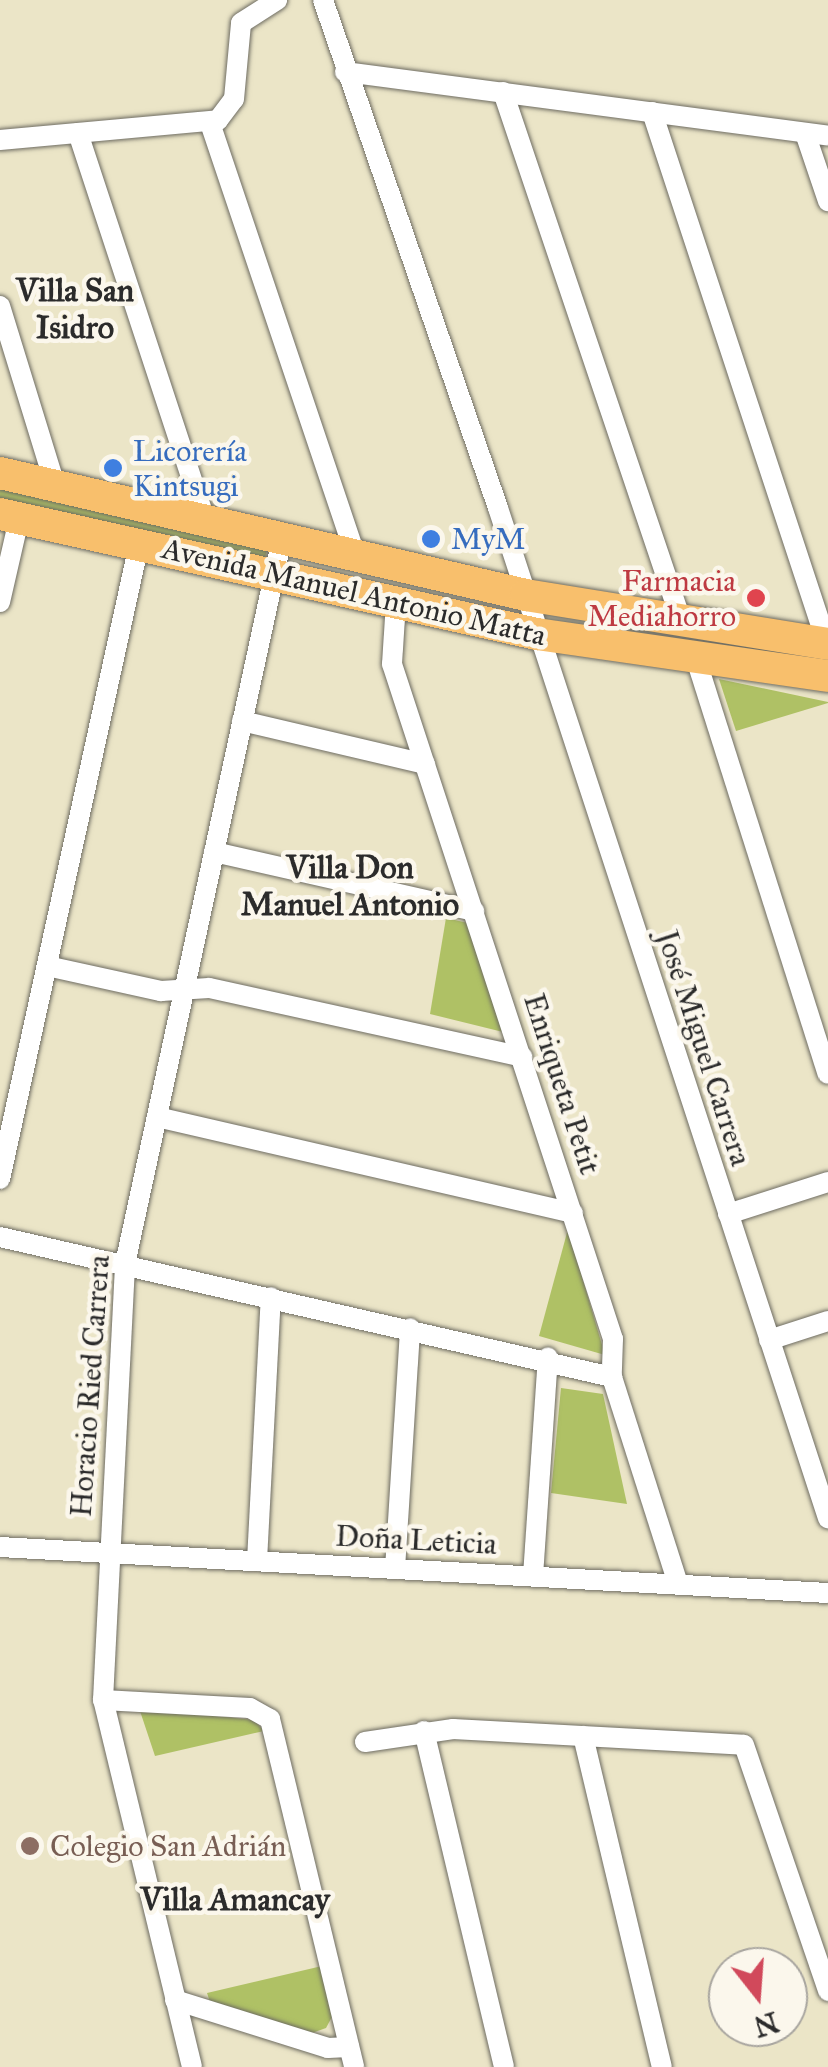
<!DOCTYPE html>
<meta charset="utf-8">
<style>
body{margin:0}
#map{position:relative;width:828px;height:2067px;overflow:hidden;background:#ebe5c7;font-family:"IM FELL Great Primer",serif}
div>[style]{position:absolute}
.green>*{inset:0;background:#afc165}
.roads{filter:drop-shadow(0 0 2px #6e6c62) drop-shadow(0 0 2px #6e6c62)}
.street>*{height:20px;margin:-10px;padding:0 10px;transform-origin:10px;border-radius:10px;background:#fff}
.primary>*{height:32px;margin:-16px;padding:0 16px;transform-origin:16px;border-radius:16px;background:#f8bf6c}
.dots>*{width:28px;height:28px;translate:-50% -50%;box-sizing:border-box;border:5px solid #fbf7ec;border-radius:50%}
span{translate:-50% -50%;white-space:nowrap;text-align:center;line-height:1.15;-webkit-text-stroke:9px #fbf7ec;paint-order:stroke}
.shop-label{font-size:30px;color:#366cbe}
.left{translate:0 -50%;text-align:left}
.health-label{font-size:30px;color:#be3a42}
.right{translate:-100% -50%;text-align:right}
.street-label{font-size:30px;color:#2b2b2b}
.education-label{font-size:30px;color:#785e54}
.neighbourhood-label{font-size:32px;color:#2b2b2b;font-weight:700}
.north{position:absolute;left:708px;top:1947px;width:100px;height:100px;box-sizing:border-box;background:#fbf7ec;border:2px solid #a8a59f;border-radius:50%;rotate:163deg;font-size:28px;font-weight:700;line-height:40px;text-align:center;color:#2b2b2b}
.north::after{content:'';display:block;margin:auto;width:35px;height:45px;background:#d1495b;clip-path:polygon(50% 0,100% 100%,50% 72%,0 100%)}
</style>
<div id="map">
<div class="green">
<div style="clip-path:polygon(0 488px,268px 546px,263px 565px,0 508px)"></div>
<div style="clip-path:polygon(719px 679px,828px 702px,828px 703px,736px 731px)"></div>
<div style="clip-path:polygon(446px 918px,468px 923px,503px 1032px,430px 1014px)"></div>
<div style="clip-path:polygon(568px 1229px,605px 1355px,539px 1336px)"></div>
<div style="clip-path:polygon(561px 1388px,603px 1394px,627px 1504px,551px 1493px)"></div>
<div style="clip-path:polygon(139px 1708px,254px 1720px,264px 1731px,155px 1756px)"></div>
<div style="clip-path:polygon(322px 1966px,334px 2013px,326px 2028px,312px 2033px,210px 2002px,207px 1993px)"></div>
</div>
<div class="roads">
<div class="street">
<div style="left:323px;top:0;width:537px;rotate:70.99deg"></div>
<div style="left:498px;top:508px;width:1063px;rotate:71.91deg"></div>
<div style="left:345px;top:72px;width:487px;rotate:7.5deg"></div>
<div style="left:503px;top:92px;width:560px;rotate:71.37deg"></div>
<div style="left:652px;top:112px;width:560px;rotate:71.79deg"></div>
<div style="left:210px;top:123px;width:452px;rotate:71.4deg"></div>
<div style="left:78px;top:133px;width:404px;rotate:71.8deg"></div>
<div style="left:805px;top:133px;width:72px;rotate:71.3deg"></div>
<div style="left:0;top:140px;width:219px;rotate:-5.2deg"></div>
<div style="left:218px;top:120px;width:26px;rotate:-53deg"></div>
<div style="left:234px;top:99px;width:76px;rotate:-84.7deg"></div>
<div style="left:241px;top:23px;width:43px;rotate:-32.6deg"></div>
<div style="left:0;top:306px;width:187px;rotate:72.9deg"></div>
<div style="left:0;top:602px;width:85px;rotate:-77.1deg"></div>
<div style="left:396px;top:602px;width:62px;rotate:93.7deg"></div>
<div style="left:392px;top:664px;width:710px;rotate:71.87deg"></div>
<div style="left:613px;top:1339px;width:38px;rotate:92deg"></div>
<div style="left:612px;top:1377px;width:217px;rotate:72.3deg"></div>
<div style="left:696px;top:659px;width:435px;rotate:72.4deg"></div>
<div style="left:242px;top:721px;width:188px;rotate:13.2deg"></div>
<div style="left:214px;top:852px;width:267px;rotate:12.8deg"></div>
<div style="left:47px;top:966px;width:117px;rotate:12.4deg"></div>
<div style="left:161px;top:991px;width:48px;rotate:-3.6deg"></div>
<div style="left:209px;top:988px;width:321px;rotate:12.4deg"></div>
<div style="left:157px;top:1117px;width:427px;rotate:13deg"></div>
<div style="left:0;top:1179px;width:650px;rotate:-77.65deg"></div>
<div style="left:728px;top:1214px;width:105px;rotate:-17.7deg"></div>
<div style="left:0;top:1237px;width:628px;rotate:12.89deg"></div>
<div style="left:769px;top:1340px;width:62px;rotate:-17.9deg"></div>
<div style="left:0;top:1547px;width:829px;rotate:3.18deg"></div>
<div style="left:257px;top:1561px;width:264px;rotate:-87deg"></div>
<div style="left:395px;top:1569px;width:241px;rotate:-86.4deg"></div>
<div style="left:533px;top:1576px;width:219px;rotate:-86.1deg"></div>
<div style="left:103px;top:1700px;width:147px;rotate:3.1deg"></div>
<div style="left:250px;top:1708px;width:23px;rotate:29deg"></div>
<div style="left:270px;top:1719px;width:358px;rotate:76.4deg"></div>
<div style="left:424px;top:1731px;width:345px;rotate:76.6deg"></div>
<div style="left:583px;top:1736px;width:340px;rotate:76.6deg"></div>
<div style="left:365px;top:1742px;width:89px;rotate:-8.4deg"></div>
<div style="left:453px;top:1729px;width:291px;rotate:3.1deg"></div>
<div style="left:744px;top:1745px;width:260px;rotate:71.1deg"></div>
<div style="left:175px;top:2000px;width:160px;rotate:17.4deg"></div>
<div style="left:328px;top:2048px;width:21px;rotate:-3deg"></div>
<div style="left:192px;top:2067px;width:378px;rotate:-103.6deg"></div>
<div style="left:103px;top:1700px;width:437px;rotate:-87.1deg"></div>
<div style="left:125px;top:1264px;width:747px;rotate:-77.79deg"></div>
</div>
<div class="primary">
<div style="left:0;top:473px;width:540px;rotate:13.06deg"></div>
<div style="left:526px;top:595px;width:306px;rotate:9.2deg"></div>
<div style="left:0;top:514px;width:550px;rotate:12.6deg"></div>
<div style="left:537px;top:634px;width:294px;rotate:8.2deg"></div>
</div>
</div>
<div class="dots">
<div style="left:113px;top:468px;background:#3f7fe0"></div>
<div style="left:431px;top:539px;background:#3f7fe0"></div>
<div style="left:756px;top:598px;background:#e0444e"></div>
<div style="left:30px;top:1846px;background:#8d6e63"></div>
</div>
<div class="shop-label">
<span class="left" style="left:133px;top:468px">Licorería<br>Kintsugi</span>
<span class="left" style="left:451px;top:539px">MyM</span>
</div>
<div class="health-label">
<span class="right" style="left:736px;top:598px">Farmacia<br>Mediahorro</span>
</div>
<div class="street-label">
<span style="left:354px;top:592px;rotate:13deg">Avenida Manuel Antonio Matta</span>
<span style="left:704px;top:1048px;rotate:72deg">José Miguel Carrera</span>
<span style="left:562px;top:1084px;rotate:72deg">Enriqueta Petit</span>
<span style="left:90px;top:1386px;rotate:-86deg">Horacio Ried Carrera</span>
<span style="left:416px;top:1540px;rotate:3deg">Doña Leticia</span>
</div>
<div class="education-label">
<span class="left" style="left:50px;top:1846px">Colegio San Adrián</span>
</div>
<div class="neighbourhood-label">
<span style="left:75px;top:310px">Villa San<br>Isidro</span>
<span style="left:350px;top:887px">Villa Don<br>Manuel Antonio</span>
<span style="left:235px;top:1900px">Villa Amancay</span>
</div>
<div class="north">N</div>
</div>
